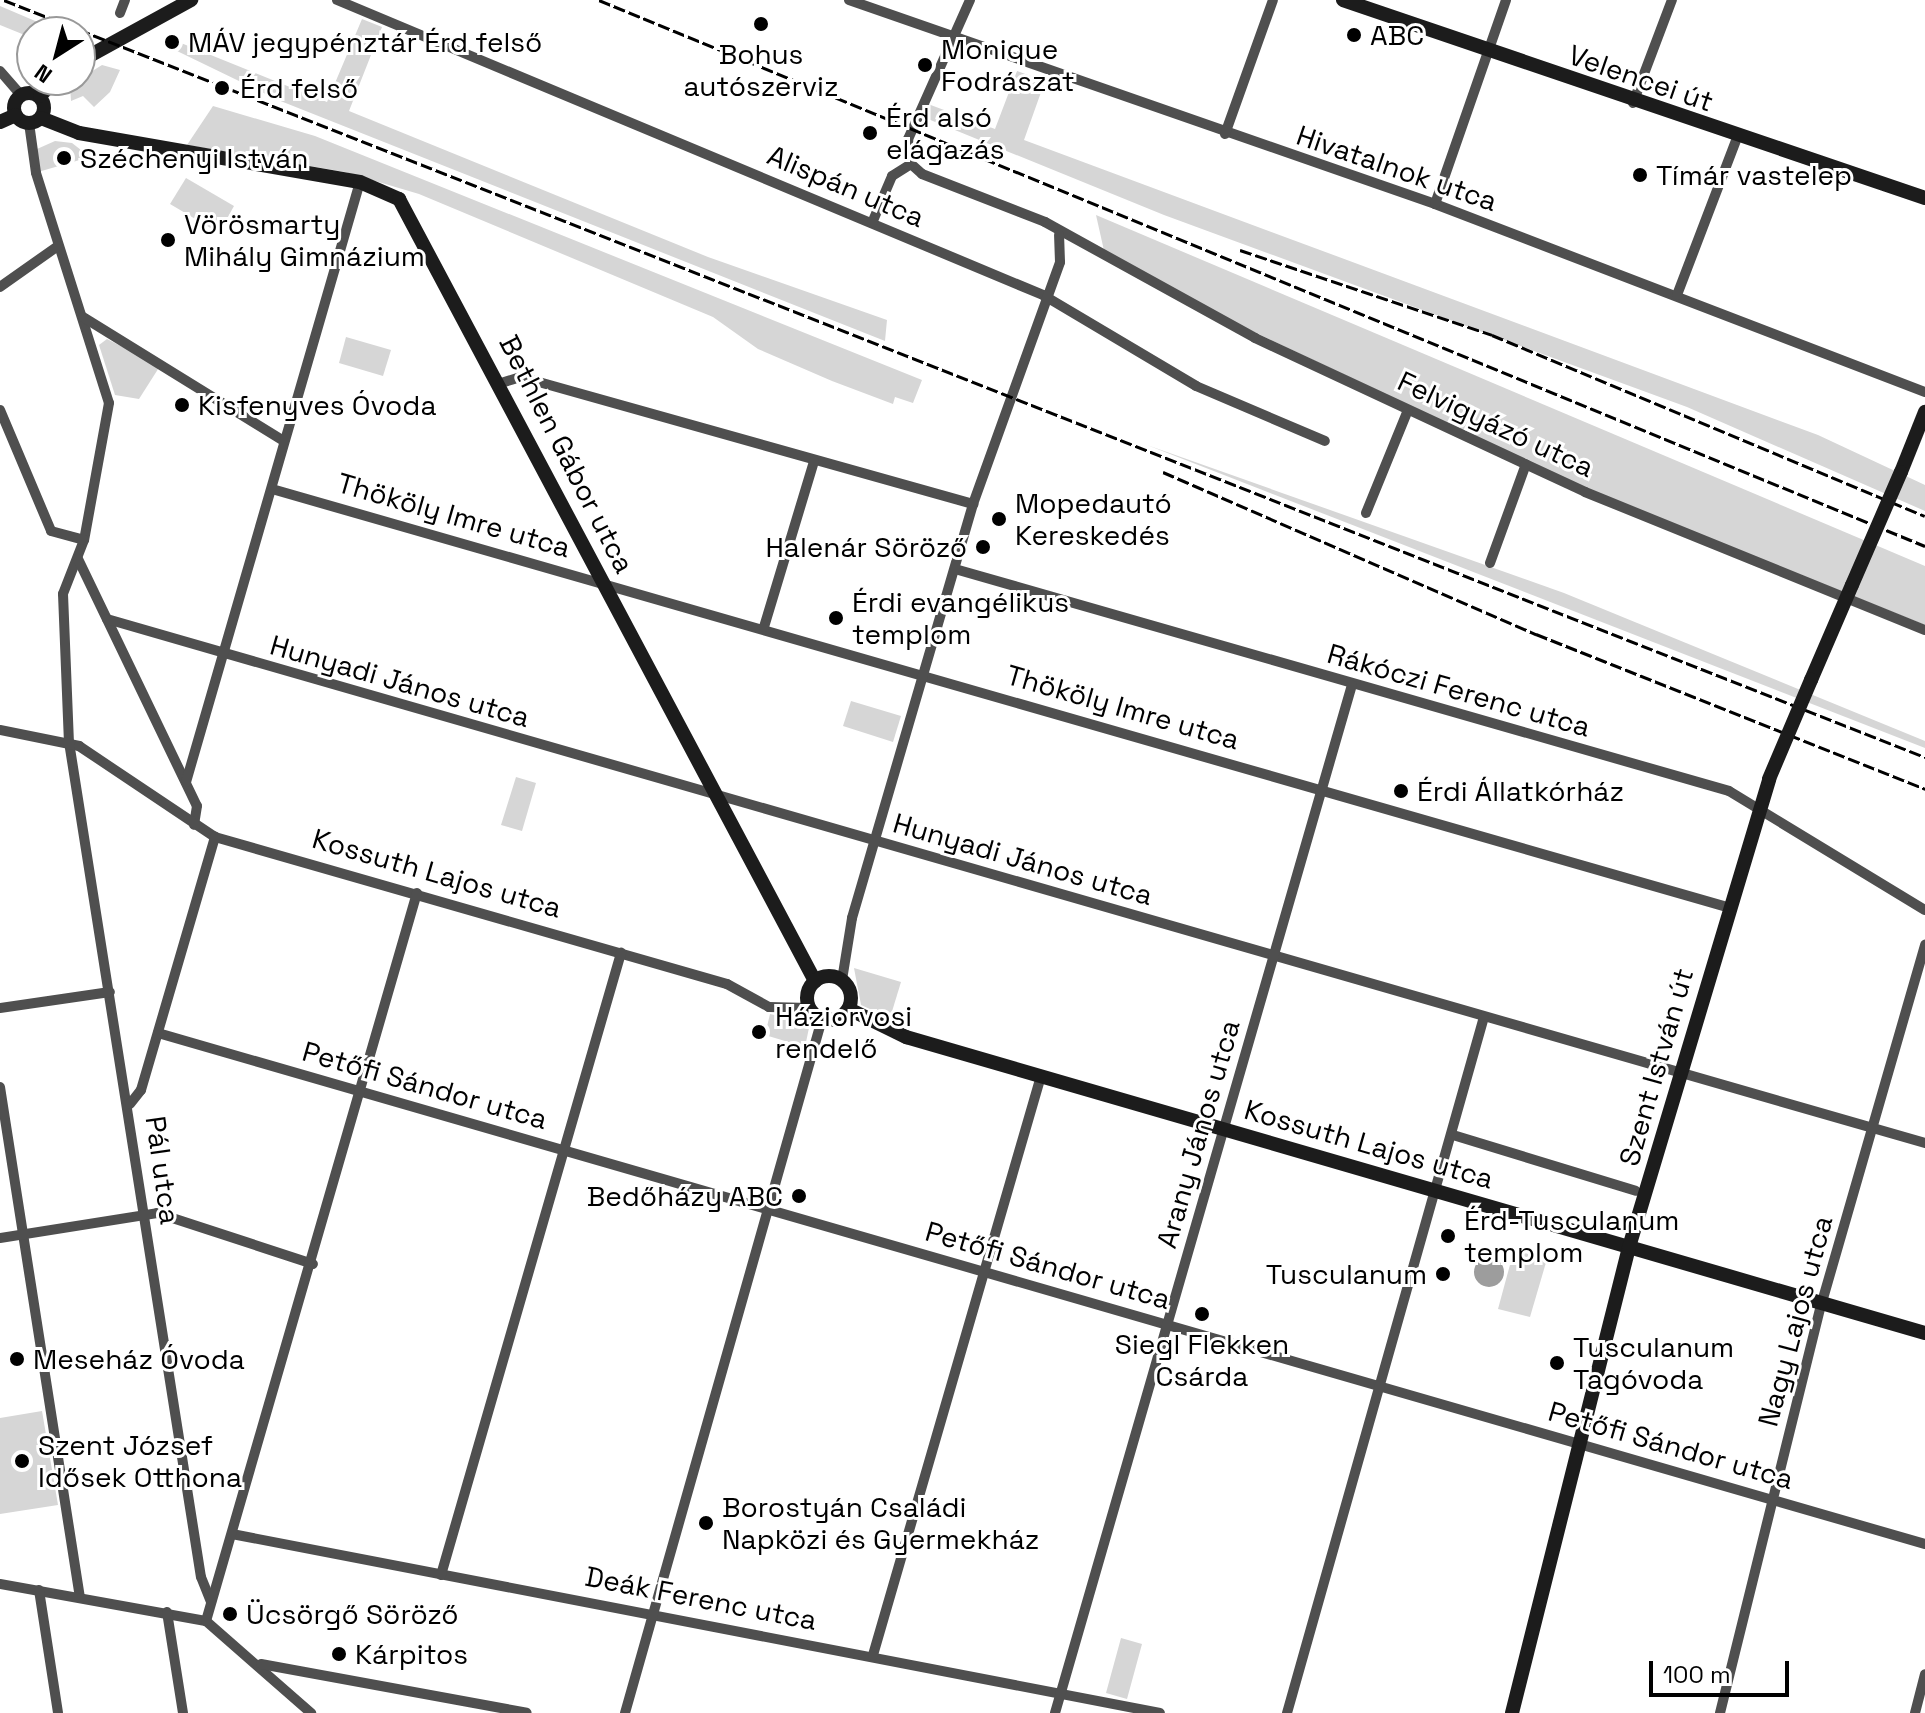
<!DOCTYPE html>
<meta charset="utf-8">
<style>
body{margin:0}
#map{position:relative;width:1925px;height:1713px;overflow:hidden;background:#fff;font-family:"Space Grotesk",sans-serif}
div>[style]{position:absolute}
.green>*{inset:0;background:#d6d6d6}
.water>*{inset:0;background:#9d9d9d}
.round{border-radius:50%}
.street>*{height:10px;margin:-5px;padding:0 5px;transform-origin:5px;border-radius:5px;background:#4f4f4f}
.secondary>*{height:14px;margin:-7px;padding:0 7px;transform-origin:7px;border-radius:7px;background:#1c1c1c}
.secondary>.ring{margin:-7px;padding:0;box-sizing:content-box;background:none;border:14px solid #1c1c1c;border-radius:50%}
.rail>*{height:3px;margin-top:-1.5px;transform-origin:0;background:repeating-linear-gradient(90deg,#000 0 12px,transparent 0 16px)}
.secondary-bridge>*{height:14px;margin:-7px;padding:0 7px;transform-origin:7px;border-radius:7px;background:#1c1c1c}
.dots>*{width:22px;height:22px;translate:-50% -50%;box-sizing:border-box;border:4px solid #fff;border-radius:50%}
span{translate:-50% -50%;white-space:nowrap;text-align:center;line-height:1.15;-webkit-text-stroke:6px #fff;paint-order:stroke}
.poi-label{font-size:28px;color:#000}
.left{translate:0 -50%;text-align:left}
.right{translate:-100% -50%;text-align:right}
.street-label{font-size:28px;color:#000}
.north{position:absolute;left:16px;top:16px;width:80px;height:80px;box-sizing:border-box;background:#fff;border:2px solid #999;border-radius:50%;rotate:216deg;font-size:22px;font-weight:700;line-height:32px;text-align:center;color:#000}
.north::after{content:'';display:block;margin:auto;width:28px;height:36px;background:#000;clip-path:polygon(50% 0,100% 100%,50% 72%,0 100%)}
.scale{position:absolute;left:1649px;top:1661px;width:140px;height:36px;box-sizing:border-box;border:4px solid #000;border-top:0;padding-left:10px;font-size:24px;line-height:28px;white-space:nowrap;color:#000;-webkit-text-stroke:6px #fff;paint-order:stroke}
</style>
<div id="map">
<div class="green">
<div style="clip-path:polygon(0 6px,61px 32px,32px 32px,32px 38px,0 25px)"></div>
<div style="clip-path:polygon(362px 19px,382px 27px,349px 111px,708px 257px,887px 320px,885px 341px,278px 100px,177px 51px,181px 43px,327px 102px)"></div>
<div style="clip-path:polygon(102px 65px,120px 70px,110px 92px,94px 107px,83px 96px,71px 101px,70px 85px)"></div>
<div style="clip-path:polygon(1017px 71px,1045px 81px,1024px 140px,1818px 435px,1925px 485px,1925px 511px,1687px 407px,1164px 215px,923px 117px,928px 104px,995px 129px)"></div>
<div style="clip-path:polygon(213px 106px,315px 136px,922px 380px,913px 403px,895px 397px,893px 404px,832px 381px,758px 349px,713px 317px,419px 194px,345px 172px,187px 145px)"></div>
<div style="clip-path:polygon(55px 141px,72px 143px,90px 157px,38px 172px,37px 149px)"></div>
<div style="clip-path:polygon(186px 178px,234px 206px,219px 233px,170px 204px)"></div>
<div style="clip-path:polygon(1096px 215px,1925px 566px,1925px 625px,1586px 489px,1250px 330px,1105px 255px)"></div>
<div style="clip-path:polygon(346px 337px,391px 350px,383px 376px,339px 363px)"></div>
<div style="clip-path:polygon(107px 339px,160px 366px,139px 399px,115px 395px,99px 345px)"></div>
<div style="clip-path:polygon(1147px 445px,1564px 593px,1925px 741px,1925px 748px)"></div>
<div style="clip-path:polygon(851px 701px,901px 716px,893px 742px,843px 726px)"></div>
<div style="clip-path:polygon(516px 777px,536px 783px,522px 831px,501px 825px)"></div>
<div style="clip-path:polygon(854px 968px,901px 982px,890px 1018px,861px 1005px)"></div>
<div style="clip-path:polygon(770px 1014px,810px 1023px,805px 1047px,765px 1035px)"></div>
<div style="clip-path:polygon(1514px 1250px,1547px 1259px,1530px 1317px,1498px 1309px)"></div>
<div style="clip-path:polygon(42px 1411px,58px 1505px,0 1514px,0 1418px)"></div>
<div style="clip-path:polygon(1121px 1638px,1142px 1644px,1127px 1699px,1106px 1693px)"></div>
</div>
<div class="water">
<div class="round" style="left:1474px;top:1257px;width:30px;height:30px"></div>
</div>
<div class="street">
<div style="left:337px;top:0;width:765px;rotate:22.68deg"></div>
<div style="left:1043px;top:295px;width:178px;rotate:30.7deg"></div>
<div style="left:1196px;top:386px;width:140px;rotate:23.1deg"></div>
<div style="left:849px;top:0;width:620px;rotate:19.19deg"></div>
<div style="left:1435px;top:204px;width:525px;rotate:20.99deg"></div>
<div style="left:970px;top:0;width:152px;rotate:114deg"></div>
<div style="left:908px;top:139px;width:25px;rotate:83deg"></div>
<div style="left:911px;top:164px;width:15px;rotate:42deg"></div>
<div style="left:922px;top:174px;width:132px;rotate:21.3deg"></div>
<div style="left:1045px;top:222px;width:240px;rotate:28.9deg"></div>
<div style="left:1255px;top:338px;width:364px;rotate:25deg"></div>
<div style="left:1585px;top:492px;width:367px;rotate:22.1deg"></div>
<div style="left:120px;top:13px;width:14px;rotate:-69deg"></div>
<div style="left:0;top:71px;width:32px;rotate:49deg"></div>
<div style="left:1633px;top:103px;width:110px;rotate:-69.3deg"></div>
<div style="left:29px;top:123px;width:50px;rotate:82deg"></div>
<div style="left:36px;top:173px;width:241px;rotate:72.4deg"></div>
<div style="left:109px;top:403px;width:139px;rotate:100.3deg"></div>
<div style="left:84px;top:540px;width:58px;rotate:111.3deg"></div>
<div style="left:63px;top:594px;width:148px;rotate:87.7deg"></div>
<div style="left:69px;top:742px;width:845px;rotate:81.02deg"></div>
<div style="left:201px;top:1577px;width:27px;rotate:68deg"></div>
<div style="left:1225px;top:134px;width:142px;rotate:-70.3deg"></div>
<div style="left:1435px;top:204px;width:216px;rotate:-70.8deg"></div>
<div style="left:872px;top:223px;width:51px;rotate:-66.9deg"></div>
<div style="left:892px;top:176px;width:22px;rotate:-32deg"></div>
<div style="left:0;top:287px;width:71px;rotate:-35.3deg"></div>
<div style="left:1677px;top:295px;width:168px;rotate:-69.1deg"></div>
<div style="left:83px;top:317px;width:236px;rotate:31.7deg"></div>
<div style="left:501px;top:383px;width:21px;rotate:-17deg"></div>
<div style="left:521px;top:377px;width:470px;rotate:15.7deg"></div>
<div style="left:0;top:410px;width:131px;rotate:67.1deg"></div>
<div style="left:51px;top:531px;width:34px;rotate:15deg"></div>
<div style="left:272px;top:489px;width:1517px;rotate:16.03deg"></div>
<div style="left:1366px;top:513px;width:111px;rotate:-67.8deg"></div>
<div style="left:78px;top:559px;width:274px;rotate:64.3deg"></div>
<div style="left:197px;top:806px;width:19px;rotate:99deg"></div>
<div style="left:1490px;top:563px;width:105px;rotate:-70deg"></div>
<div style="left:955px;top:569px;width:805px;rotate:16deg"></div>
<div style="left:1729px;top:791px;width:229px;rotate:31.3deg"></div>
<div style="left:107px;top:619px;width:1892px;rotate:16.08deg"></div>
<div style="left:764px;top:627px;width:173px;rotate:-73.2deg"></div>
<div style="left:0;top:730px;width:81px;rotate:11.4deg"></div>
<div style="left:79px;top:746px;width:164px;rotate:33.8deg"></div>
<div style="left:215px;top:837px;width:533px;rotate:16.02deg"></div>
<div style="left:727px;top:984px;width:48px;rotate:28.7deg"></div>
<div style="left:769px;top:1007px;width:40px;rotate:1.4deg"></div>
<div style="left:186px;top:782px;width:625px;rotate:-73.83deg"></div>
<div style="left:842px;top:980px;width:63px;rotate:-80.8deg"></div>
<div style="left:852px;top:918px;width:431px;rotate:-73.7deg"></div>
<div style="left:973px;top:504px;width:257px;rotate:-70.2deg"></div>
<div style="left:1060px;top:262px;width:27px;rotate:-92deg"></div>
<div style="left:0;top:1008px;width:111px;rotate:-8.3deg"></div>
<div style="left:158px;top:1033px;width:1839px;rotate:16.13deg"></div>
<div style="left:0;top:1087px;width:517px;rotate:81.1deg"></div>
<div style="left:130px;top:1104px;width:18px;rotate:-52deg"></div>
<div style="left:141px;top:1090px;width:264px;rotate:-73.7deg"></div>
<div style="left:1453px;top:1135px;width:191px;rotate:17deg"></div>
<div style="left:0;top:1238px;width:159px;rotate:-9deg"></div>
<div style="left:157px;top:1213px;width:164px;rotate:18.1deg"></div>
<div style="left:232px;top:1534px;width:945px;rotate:10.92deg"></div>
<div style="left:441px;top:1575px;width:648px;rotate:-73.86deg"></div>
<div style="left:0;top:1584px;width:209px;rotate:10.2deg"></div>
<div style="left:206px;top:1621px;width:140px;rotate:41.2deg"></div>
<div style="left:39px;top:1590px;width:124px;rotate:81.2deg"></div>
<div style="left:167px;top:1612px;width:102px;rotate:81deg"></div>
<div style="left:206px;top:1621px;width:758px;rotate:-73.84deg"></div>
<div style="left:873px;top:1655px;width:603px;rotate:-73.82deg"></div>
<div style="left:261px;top:1664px;width:270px;rotate:10.4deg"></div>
<div style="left:625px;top:1713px;width:721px;rotate:-74.15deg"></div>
<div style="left:1055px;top:1713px;width:1070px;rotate:-73.89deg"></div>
<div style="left:1287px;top:1713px;width:723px;rotate:-74.2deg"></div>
<div style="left:1720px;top:1713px;width:423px;rotate:-76.1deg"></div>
<div style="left:1822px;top:1302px;width:372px;rotate:-73.9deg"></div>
<div style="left:1915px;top:1713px;width:40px;rotate:-75.6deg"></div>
</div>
<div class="secondary">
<div style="left:1343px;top:0;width:615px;rotate:18.79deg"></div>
<div style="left:80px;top:61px;width:127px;rotate:-28.8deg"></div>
<div class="ring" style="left:14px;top:93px;width:16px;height:16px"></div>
<div style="left:40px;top:96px;width:22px;rotate:-47deg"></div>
<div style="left:41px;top:118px;width:41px;rotate:21.5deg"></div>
<div style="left:79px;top:133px;width:285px;rotate:9.9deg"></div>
<div style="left:360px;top:182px;width:43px;rotate:23.6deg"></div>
<div style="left:399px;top:199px;width:886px;rotate:61.99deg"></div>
<div style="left:0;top:122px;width:17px;rotate:-24deg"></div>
<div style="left:1901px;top:472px;width:65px;rotate:-68.2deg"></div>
<div style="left:1811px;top:680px;width:103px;rotate:-66.7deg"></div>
<div class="ring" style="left:807px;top:976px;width:30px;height:30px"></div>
<div style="left:849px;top:1009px;width:64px;rotate:26.2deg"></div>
<div style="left:906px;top:1037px;width:1061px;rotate:16.2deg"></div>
<div style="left:1512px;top:1713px;width:480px;rotate:-75.9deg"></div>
<div style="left:1629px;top:1247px;width:488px;rotate:-73.3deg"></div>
</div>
<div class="rail">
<div style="left:4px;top:0;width:2065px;rotate:21.51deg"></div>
<div style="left:599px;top:0;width:1434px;rotate:22.38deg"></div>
<div style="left:1240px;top:250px;width:266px;rotate:18.6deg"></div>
<div style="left:1492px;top:335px;width:469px;rotate:22.7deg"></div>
<div style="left:1163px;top:472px;width:407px;rotate:23.5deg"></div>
<div style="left:1536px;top:634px;width:419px;rotate:21.7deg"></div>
</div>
<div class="secondary-bridge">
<div style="left:1852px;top:585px;width:123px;rotate:-66.6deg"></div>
<div style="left:1769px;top:779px;width:108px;rotate:-67deg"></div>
</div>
<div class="dots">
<div style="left:761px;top:24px;background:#000"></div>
<div style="left:1354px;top:35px;background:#000"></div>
<div style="left:172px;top:42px;background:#000"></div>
<div style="left:925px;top:65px;background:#000"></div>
<div style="left:222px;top:88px;background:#000"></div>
<div style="left:870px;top:133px;background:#000"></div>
<div style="left:64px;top:158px;background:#000"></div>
<div style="left:1640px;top:175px;background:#000"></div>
<div style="left:168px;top:240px;background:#000"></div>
<div style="left:182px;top:405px;background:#000"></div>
<div style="left:999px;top:519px;background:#000"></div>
<div style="left:983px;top:547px;background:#000"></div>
<div style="left:836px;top:618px;background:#000"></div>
<div style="left:1401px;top:791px;background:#000"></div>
<div style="left:759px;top:1032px;background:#000"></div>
<div style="left:799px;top:1196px;background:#000"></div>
<div style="left:1448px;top:1236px;background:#000"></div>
<div style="left:1443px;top:1274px;background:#000"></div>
<div style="left:1202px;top:1314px;background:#000"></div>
<div style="left:17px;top:1359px;background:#000"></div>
<div style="left:1557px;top:1363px;background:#000"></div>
<div style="left:22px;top:1461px;background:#000"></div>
<div style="left:706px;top:1523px;background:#000"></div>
<div style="left:230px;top:1614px;background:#000"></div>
<div style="left:339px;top:1654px;background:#000"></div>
</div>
<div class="poi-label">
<span class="left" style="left:1370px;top:35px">ABC</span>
<span class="left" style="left:188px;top:42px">MÁV jegypénztár Érd felső</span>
<span class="left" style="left:941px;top:65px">Monique<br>Fodrászat</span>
<span style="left:761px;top:70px">Bohus<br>autószerviz</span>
<span class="left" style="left:240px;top:88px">Érd felső</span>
<span class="left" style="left:886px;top:133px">Érd alsó<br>elágazás</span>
<span class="left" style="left:80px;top:158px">Széchenyi István</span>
<span class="left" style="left:1656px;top:175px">Tímár vastelep</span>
<span class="left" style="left:184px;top:240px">Vörösmarty<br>Mihály Gimnázium</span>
<span class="left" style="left:198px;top:405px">Kisfenyves Óvoda</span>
<span class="left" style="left:1015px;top:519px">Mopedautó<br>Kereskedés</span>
<span class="right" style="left:967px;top:547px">Halenár Söröző</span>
<span class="left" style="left:852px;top:618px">Érdi evangélikus<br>templom</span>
<span class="left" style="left:1417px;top:791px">Érdi Állatkórház</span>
<span class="left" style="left:775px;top:1032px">Háziorvosi<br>rendelő</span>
<span class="right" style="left:783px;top:1196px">Bedőházy ABC</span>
<span class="left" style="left:1464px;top:1236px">Érd-Tusculanum<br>templom</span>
<span class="right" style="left:1427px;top:1274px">Tusculanum</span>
<span style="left:1202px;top:1360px">Siegl Flekken<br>Csárda</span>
<span class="left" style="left:1573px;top:1363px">Tusculanum<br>Tagóvoda</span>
<span class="left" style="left:33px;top:1359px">Meseház Óvoda</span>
<span class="left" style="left:38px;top:1461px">Szent József<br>Idősek Otthona</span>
<span class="left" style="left:722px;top:1523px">Borostyán Családi<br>Napközi és Gyermekház</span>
<span class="left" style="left:246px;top:1614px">Ücsörgő Söröző</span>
<span class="left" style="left:355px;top:1654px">Kárpitos</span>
</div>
<div class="street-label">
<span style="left:1641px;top:78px;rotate:19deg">Velencei út</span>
<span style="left:1397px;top:168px;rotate:19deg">Hivatalnok utca</span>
<span style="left:846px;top:186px;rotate:23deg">Alispán utca</span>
<span style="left:1496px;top:424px;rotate:25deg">Felvigyázó utca</span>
<span style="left:567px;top:454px;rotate:63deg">Bethlen Gábor utca</span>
<span style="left:454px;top:515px;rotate:16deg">Thököly Imre utca</span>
<span style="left:400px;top:681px;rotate:16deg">Hunyadi János utca</span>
<span style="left:1459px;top:690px;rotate:16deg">Rákóczi Ferenc utca</span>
<span style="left:1123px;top:707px;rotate:16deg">Thököly Imre utca</span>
<span style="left:1023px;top:859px;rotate:16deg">Hunyadi János utca</span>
<span style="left:437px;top:873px;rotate:16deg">Kossuth Lajos utca</span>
<span style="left:1656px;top:1067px;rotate:-74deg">Szent István út</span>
<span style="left:425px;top:1085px;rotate:16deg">Petőfi Sándor utca</span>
<span style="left:1198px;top:1134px;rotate:-74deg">Arany János utca</span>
<span style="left:1369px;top:1144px;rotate:16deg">Kossuth Lajos utca</span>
<span style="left:163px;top:1170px;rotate:82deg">Pál utca</span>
<span style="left:1048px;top:1265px;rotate:16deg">Petőfi Sándor utca</span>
<span style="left:1795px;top:1321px;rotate:-75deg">Nagy Lajos utca</span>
<span style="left:1671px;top:1445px;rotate:16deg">Petőfi Sándor utca</span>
<span style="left:701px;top:1598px;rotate:11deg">Deák Ferenc utca</span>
</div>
<div class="north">N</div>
<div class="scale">100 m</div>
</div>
